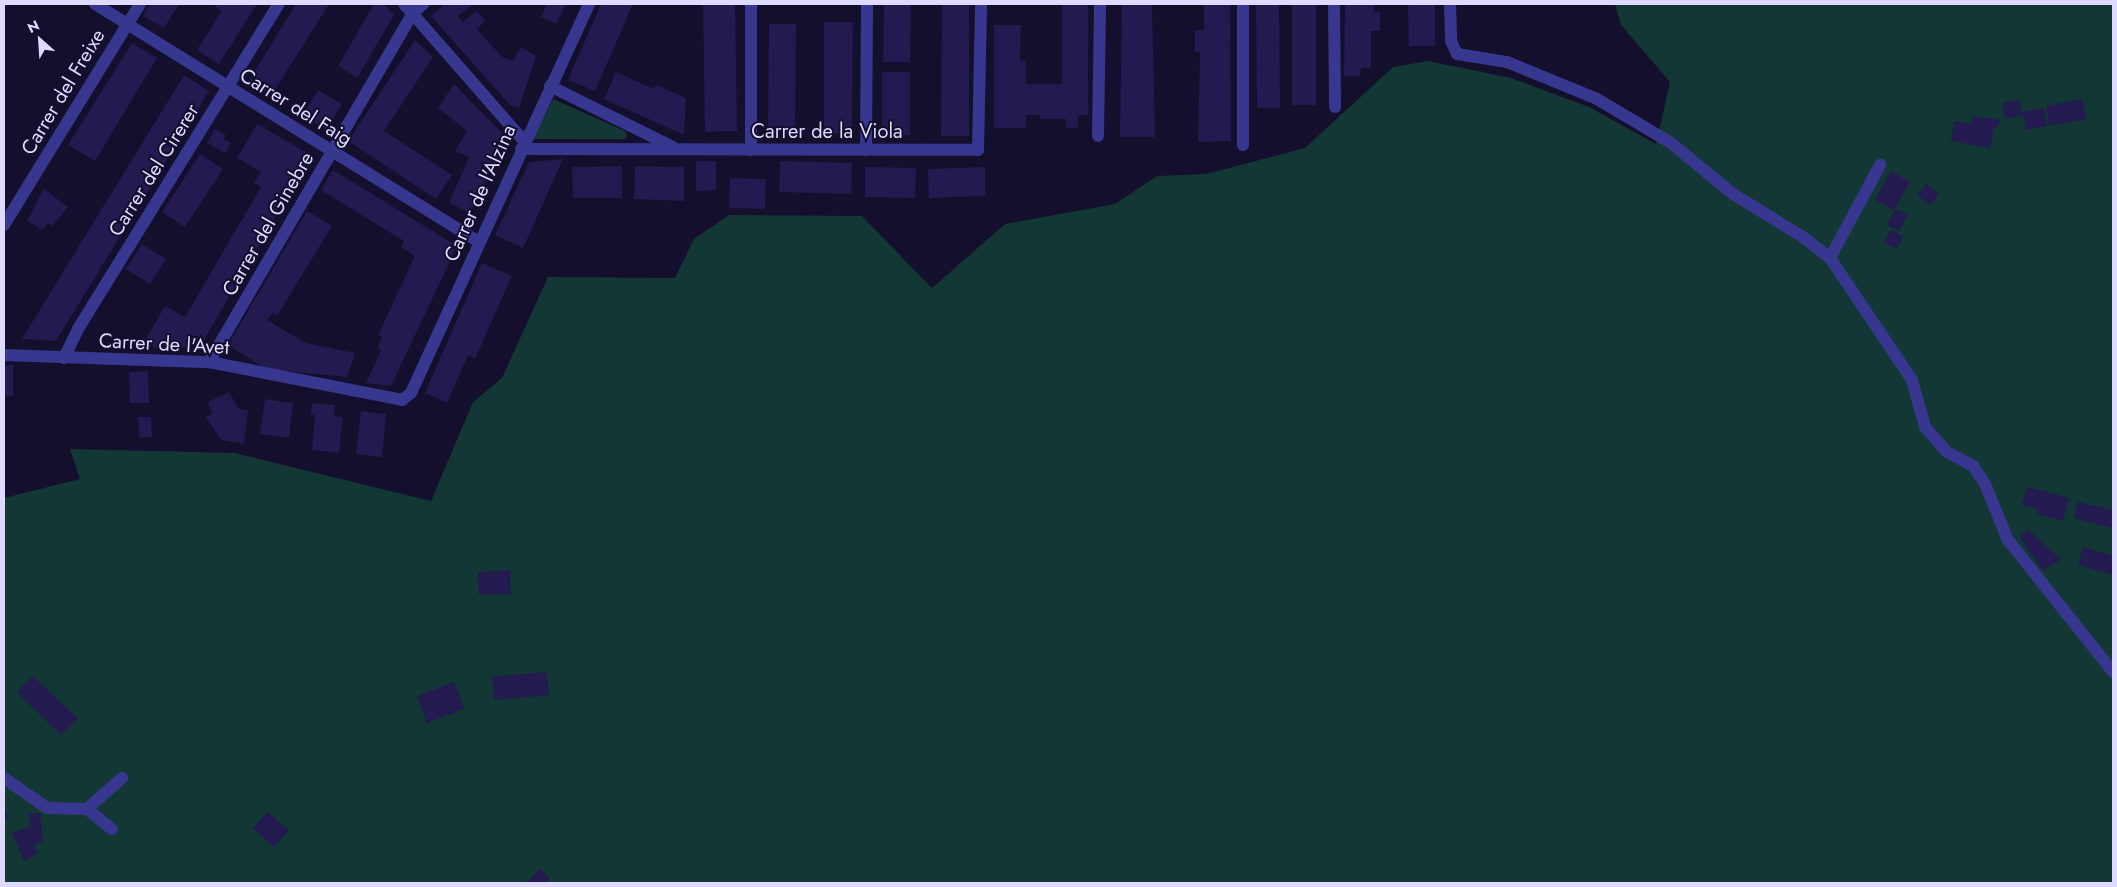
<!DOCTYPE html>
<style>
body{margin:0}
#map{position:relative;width:2117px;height:887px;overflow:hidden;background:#130f2d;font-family:Jost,sans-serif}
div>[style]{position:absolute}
.green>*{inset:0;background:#123735}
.building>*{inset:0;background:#231a4f}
.minor>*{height:12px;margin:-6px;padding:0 6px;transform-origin:6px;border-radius:6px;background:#37378f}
span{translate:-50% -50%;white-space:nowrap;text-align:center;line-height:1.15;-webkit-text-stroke:4px #130f2d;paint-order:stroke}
.street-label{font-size:20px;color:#dedbff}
.frame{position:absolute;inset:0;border:5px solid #dedbff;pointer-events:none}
.north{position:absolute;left:15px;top:15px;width:50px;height:50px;-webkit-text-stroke:4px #130f2d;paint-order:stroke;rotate:334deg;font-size:14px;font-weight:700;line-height:20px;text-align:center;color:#dedbff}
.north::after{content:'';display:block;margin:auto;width:18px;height:22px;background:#dedbff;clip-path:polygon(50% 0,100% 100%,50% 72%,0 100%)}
</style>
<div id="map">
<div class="green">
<div style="clip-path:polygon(1615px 4px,2113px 4px,2113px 883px,4px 883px,4px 498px,80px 479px,70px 449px,235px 453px,431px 501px,473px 402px,502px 378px,548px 277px,675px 278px,694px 239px,729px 215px,862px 216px,932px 288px,1005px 224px,1115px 204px,1157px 176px,1206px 174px,1305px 148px,1393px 67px,1428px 61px,1511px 78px,1589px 107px,1656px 144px,1670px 82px,1621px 25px)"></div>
<div style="clip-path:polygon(553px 99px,625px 131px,627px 136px,625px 139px,533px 139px)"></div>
</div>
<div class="building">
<div style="clip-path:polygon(150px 4px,179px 4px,164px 28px,143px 16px)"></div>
<div style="clip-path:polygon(217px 4px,257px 4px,219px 64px,197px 50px,222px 11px,215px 7px)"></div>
<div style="clip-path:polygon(296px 4px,329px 4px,271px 96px,248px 82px)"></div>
<div style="clip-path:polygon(374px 4px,384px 4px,394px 15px,357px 78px,338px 66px)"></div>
<div style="clip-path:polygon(445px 4px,473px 4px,458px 16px,462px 22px,477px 11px,485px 21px,477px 29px,502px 57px,513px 61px,521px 47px,536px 56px,519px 108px,510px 105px,431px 16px)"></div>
<div style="clip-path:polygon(547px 4px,566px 4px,556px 24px,541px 17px)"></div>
<div style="clip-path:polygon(601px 4px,633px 4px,595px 91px,568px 80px)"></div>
<div style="clip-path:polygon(703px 4px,735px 4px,737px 131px,705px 132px)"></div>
<div style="clip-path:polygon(884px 4px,911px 4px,910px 62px,883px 62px)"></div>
<div style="clip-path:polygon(942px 4px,969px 4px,969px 136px,941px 136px)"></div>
<div style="clip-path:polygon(1062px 4px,1088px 4px,1088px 115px,1078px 115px,1078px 128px,1066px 128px,1066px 119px,1040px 119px,1040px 115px,1026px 115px,1026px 128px,994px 128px,994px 25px,1021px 25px,1020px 60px,1026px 61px,1026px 84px,1062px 84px)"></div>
<div style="clip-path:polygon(1122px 4px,1152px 4px,1155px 137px,1120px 137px)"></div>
<div style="clip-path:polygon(1204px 4px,1230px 4px,1231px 141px,1198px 142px,1200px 52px,1195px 52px,1195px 30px,1204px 30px)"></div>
<div style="clip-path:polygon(1256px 4px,1279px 4px,1280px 108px,1257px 108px)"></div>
<div style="clip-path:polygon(1292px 4px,1316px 4px,1316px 105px,1292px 105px)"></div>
<div style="clip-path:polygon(1345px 4px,1374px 4px,1374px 12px,1380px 12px,1380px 31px,1371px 31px,1371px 68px,1361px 68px,1360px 76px,1344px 76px)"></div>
<div style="clip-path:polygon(1408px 4px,1435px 4px,1435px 46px,1409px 46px)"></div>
<div style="clip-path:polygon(824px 22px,853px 22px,852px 133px,824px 133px)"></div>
<div style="clip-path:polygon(769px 24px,796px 24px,795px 133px,768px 133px)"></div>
<div style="clip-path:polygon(415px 40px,433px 57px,384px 131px,452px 175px,436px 199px,348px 141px)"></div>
<div style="clip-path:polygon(132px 43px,157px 58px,95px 161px,68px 145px)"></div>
<div style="clip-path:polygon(616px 72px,654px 89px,657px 85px,686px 98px,684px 135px,604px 99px)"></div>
<div style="clip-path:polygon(882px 72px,910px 72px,910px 135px,882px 135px)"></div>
<div style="clip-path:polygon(184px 75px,209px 91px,56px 341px,22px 339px)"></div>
<div style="clip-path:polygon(454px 84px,507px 138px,470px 213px,449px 203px,469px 157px,455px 151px,467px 131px,438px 108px)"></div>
<div style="clip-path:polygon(318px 90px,342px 104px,326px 130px,303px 115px)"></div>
<div style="clip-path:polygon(2082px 99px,2087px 119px,2049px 126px,2046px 106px)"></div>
<div style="clip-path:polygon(2019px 100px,2022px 116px,2005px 119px,2002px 103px)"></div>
<div style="clip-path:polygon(2044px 108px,2047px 126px,2026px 130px,2022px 112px)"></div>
<div style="clip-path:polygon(1973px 116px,2000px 120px,1998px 127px,1994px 128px,1990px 148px,1951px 141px,1954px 121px,1972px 124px)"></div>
<div style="clip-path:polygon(257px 124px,311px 155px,200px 347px,191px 342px,187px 348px,170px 343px,167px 348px,160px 344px,157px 349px,144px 342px,165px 306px,185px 317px,261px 187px,254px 183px,261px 172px,237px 158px)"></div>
<div style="clip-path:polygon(215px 129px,226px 135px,223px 139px,231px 143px,225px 153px,207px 143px)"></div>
<div style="clip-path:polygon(200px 154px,223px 169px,185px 227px,162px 212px)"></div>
<div style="clip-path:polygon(563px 159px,523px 248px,495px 235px,529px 162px)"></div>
<div style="clip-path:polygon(696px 161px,716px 161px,716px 190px,696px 191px)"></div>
<div style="clip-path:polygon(780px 161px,852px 163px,851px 194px,779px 192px)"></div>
<div style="clip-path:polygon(622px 166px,622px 198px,573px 198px,572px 167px)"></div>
<div style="clip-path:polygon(635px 166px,684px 167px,684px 201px,634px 199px)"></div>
<div style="clip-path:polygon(865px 167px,916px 168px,915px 198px,865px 197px)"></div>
<div style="clip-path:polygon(985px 167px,985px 196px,929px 198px,928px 169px)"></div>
<div style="clip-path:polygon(333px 170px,457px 246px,391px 386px,366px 383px,381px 350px,377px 348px,382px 337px,378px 335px,415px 256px,401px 247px,404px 241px,321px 190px)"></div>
<div style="clip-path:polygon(1891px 171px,1910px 182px,1894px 210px,1875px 200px)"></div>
<div style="clip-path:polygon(730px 178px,766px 179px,765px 209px,729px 208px)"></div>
<div style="clip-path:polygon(1926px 184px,1939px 194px,1930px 205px,1917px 195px)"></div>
<div style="clip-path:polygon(44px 189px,68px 207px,52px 226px,47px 223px,43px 230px,27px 221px)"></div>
<div style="clip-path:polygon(1896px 209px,1908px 215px,1899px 231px,1887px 225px)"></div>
<div style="clip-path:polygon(307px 211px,332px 226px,277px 316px,273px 313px,267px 320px,306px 343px,355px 353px,347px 377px,266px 369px,228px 345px)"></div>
<div style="clip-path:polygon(1891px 230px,1903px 237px,1896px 249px,1884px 242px)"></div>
<div style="clip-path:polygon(142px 244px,166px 259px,150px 284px,126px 269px)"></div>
<div style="clip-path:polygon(482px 263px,512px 276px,475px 359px,468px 355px,447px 403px,425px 393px)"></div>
<div style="clip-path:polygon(4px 365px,13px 365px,13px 396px,4px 396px)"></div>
<div style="clip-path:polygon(148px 371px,149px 403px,130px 403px,129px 372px)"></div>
<div style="clip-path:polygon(229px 392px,238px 408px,248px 411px,244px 444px,221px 440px,206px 417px,212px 414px,208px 402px)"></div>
<div style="clip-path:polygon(265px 399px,293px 403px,289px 438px,260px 434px)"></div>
<div style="clip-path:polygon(312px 403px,335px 405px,334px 416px,343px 417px,339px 453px,312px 450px,315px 415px,311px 415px)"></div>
<div style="clip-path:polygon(361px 411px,386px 414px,382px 457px,356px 454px)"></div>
<div style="clip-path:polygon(138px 417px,151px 417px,152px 437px,139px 438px)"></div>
<div style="clip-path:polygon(2027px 487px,2069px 498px,2063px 521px,2037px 514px,2038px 509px,2022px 505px)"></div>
<div style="clip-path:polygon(2078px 502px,2113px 510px,2113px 528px,2074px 518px)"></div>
<div style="clip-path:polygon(2028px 530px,2061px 559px,2043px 571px,2019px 536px)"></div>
<div style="clip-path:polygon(2083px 547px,2113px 556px,2113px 575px,2078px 565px)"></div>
<div style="clip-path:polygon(510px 570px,511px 594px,479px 595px,478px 572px)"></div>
<div style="clip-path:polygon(546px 672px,549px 695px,494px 700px,492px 677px)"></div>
<div style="clip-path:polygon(33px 676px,78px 719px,61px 735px,17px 692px)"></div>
<div style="clip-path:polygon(454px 682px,464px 709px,427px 723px,417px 696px)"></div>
<div style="clip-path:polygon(4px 805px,8px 818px,4px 820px)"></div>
<div style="clip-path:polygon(268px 812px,289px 831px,274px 847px,253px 828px)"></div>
<div style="clip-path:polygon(40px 813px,43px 842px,34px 844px,38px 853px,24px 861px,12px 833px,30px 827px,29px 814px)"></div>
<div style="clip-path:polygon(540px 869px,550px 878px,545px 883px,526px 883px)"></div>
</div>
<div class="minor">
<div style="left:95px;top:4px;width:452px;rotate:31.8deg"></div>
<div style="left:404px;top:4px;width:182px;rotate:48.8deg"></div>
<div style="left:751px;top:4px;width:146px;rotate:90deg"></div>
<div style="left:1243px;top:4px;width:141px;rotate:90deg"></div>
<div style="left:1334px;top:4px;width:103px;rotate:89.4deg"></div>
<div style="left:1450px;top:4px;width:37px;rotate:88deg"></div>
<div style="left:1451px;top:41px;width:14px;rotate:65deg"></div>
<div style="left:1457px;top:54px;width:51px;rotate:9.1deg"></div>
<div style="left:1507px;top:62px;width:97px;rotate:22.3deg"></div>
<div style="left:1597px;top:99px;width:86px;rotate:30.7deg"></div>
<div style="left:1671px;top:143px;width:80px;rotate:39.4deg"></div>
<div style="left:1733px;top:194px;width:82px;rotate:31.6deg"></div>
<div style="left:1803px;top:237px;width:34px;rotate:38deg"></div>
<div style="left:1830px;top:258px;width:147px;rotate:56.1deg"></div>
<div style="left:1912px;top:380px;width:49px;rotate:74.5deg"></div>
<div style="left:1925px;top:427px;width:33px;rotate:49deg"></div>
<div style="left:1947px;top:452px;width:30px;rotate:28deg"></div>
<div style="left:1973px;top:466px;width:22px;rotate:56deg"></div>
<div style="left:1985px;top:484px;width:61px;rotate:67.7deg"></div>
<div style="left:2008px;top:540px;width:169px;rotate:51.5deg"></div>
<div style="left:550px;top:86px;width:137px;rotate:26.4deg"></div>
<div style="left:1098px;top:136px;width:132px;rotate:-89.1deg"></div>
<div style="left:521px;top:149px;width:457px;rotate:0.1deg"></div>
<div style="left:978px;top:150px;width:146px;rotate:-88.8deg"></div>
<div style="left:866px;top:150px;width:146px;rotate:-89.6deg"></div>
<div style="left:4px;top:225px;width:259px;rotate:-58.4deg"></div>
<div style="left:1830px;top:258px;width:106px;rotate:-61.7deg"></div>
<div style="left:4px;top:355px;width:205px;rotate:2deg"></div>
<div style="left:209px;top:362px;width:197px;rotate:11.1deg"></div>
<div style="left:402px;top:400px;width:11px;rotate:-38deg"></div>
<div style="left:411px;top:393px;width:428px;rotate:-65.4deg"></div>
<div style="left:64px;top:358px;width:32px;rotate:-64deg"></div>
<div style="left:78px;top:329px;width:382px;rotate:-58.3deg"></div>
<div style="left:209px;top:362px;width:403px;rotate:-59.7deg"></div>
<div style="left:412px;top:14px;width:15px;rotate:-42deg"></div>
<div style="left:4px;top:778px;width:52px;rotate:34.9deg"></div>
<div style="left:47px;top:808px;width:40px;rotate:1.4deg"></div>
<div style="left:87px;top:809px;width:32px;rotate:39deg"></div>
<div style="left:87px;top:809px;width:47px;rotate:-41.5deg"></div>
</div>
<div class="street-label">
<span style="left:63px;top:92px;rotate:-59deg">Carrer del Freixe</span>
<span style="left:296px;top:107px;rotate:32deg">Carrer del Faig</span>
<span style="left:827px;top:131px">Carrer de la Viola</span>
<span style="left:154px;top:170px;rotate:-58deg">Carrer del Cirerer</span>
<span style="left:480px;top:193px;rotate:-66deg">Carrer de l'Alzina</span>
<span style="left:268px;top:224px;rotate:-60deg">Carrer del Ginebre</span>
<span style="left:164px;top:344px;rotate:3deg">Carrer de l'Avet</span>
</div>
<div class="frame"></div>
<div class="north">N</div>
</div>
